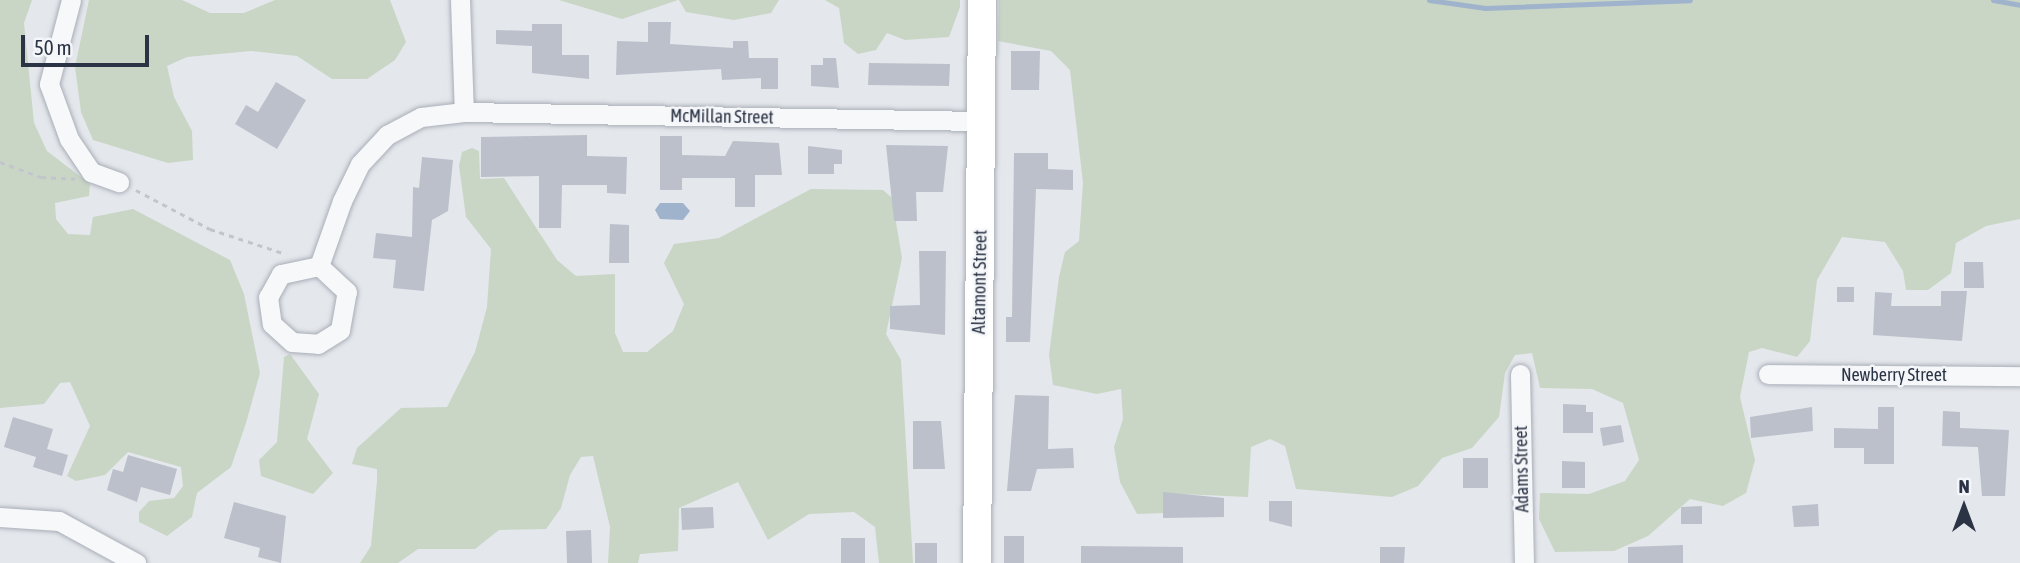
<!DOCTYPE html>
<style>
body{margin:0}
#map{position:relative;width:2020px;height:563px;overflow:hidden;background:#e4e7ec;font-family:"Asap Condensed",sans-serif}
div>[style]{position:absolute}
.green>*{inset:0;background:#c9d6c5}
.water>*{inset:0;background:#9fb4cc}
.stream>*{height:5px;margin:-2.5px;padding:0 2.5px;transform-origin:2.5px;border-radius:2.5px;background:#9fb4cc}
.building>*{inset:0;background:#bbc0ca}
.path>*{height:2.5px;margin-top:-1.25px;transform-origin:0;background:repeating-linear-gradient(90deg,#c2c5cb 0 5px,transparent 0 10px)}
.roads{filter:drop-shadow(0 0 2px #a9aeb7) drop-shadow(0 0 2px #a9aeb7)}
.street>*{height:19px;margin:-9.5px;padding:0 9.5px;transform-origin:9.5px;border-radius:9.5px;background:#f7f8fa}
.secondary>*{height:28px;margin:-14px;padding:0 14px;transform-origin:14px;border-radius:14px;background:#fff}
span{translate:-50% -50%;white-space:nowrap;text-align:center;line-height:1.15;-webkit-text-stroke:5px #f4f6f9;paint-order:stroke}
.street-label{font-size:18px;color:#2b3445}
.north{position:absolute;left:1929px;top:472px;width:70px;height:70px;-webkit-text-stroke:5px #f4f6f9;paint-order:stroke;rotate:0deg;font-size:19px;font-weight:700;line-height:28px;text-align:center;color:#2b3445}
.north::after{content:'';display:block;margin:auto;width:24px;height:32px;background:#2b3445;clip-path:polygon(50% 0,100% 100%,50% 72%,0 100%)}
.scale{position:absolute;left:21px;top:35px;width:128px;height:32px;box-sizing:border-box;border:4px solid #2b3445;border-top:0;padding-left:9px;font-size:21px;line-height:24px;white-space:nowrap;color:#2b3445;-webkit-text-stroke:5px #f4f6f9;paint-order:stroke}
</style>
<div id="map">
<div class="green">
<div style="clip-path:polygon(0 0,32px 0,24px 23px,34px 123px,47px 151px,90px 184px,89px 196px,55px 203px,56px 219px,68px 234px,90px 235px,93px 217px,133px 209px,230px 260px,244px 294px,260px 373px,246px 423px,231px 467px,197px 493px,192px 517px,167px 536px,139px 522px,139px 512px,149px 501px,174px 498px,183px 486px,181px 467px,128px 452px,105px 475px,76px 481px,67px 476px,90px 426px,70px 382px,60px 383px,44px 404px,0 408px)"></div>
<div style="clip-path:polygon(89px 0,182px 0,210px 13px,244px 13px,275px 0,390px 0,406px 42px,395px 60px,367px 79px,332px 79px,297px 56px,251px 51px,187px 57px,167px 66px,174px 97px,192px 131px,193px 160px,168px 163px,93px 140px,81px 112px,75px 67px)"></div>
<div style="clip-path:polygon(559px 0,678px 0,622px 19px)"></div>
<div style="clip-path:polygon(679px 0,779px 0,771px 13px,734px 20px,686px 12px)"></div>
<div style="clip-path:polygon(825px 0,960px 0,960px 7px,949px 37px,905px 40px,887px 33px,876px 50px,858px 54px,844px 43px,839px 8px)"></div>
<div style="clip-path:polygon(999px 0,2020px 0,2020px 219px,1986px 226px,1956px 243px,1951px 273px,1928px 290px,1906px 290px,1903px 271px,1885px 242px,1842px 237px,1817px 280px,1810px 341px,1797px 357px,1762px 348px,1749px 352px,1740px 397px,1755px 460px,1746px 493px,1723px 506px,1690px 499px,1648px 536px,1614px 551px,1555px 552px,1539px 519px,1540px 493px,1589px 494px,1625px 481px,1639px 460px,1623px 403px,1592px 389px,1540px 388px,1532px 353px,1515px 355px,1505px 373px,1499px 417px,1472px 448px,1442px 458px,1418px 486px,1392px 497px,1296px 489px,1285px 446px,1270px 439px,1251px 447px,1248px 497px,1181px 494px,1165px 513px,1137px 514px,1120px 482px,1114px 447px,1123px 419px,1121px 389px,1097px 394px,1053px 385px,1049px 355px,1059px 277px,1065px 252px,1079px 241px,1083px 183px,1070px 70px,1051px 51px,998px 41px)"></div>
<div style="clip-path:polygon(472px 148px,479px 151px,480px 179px,504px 178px,557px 260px,576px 276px,615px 274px,615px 333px,623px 352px,647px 352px,673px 331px,684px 304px,664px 263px,674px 244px,719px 238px,811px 189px,883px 190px,892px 198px,902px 258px,886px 334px,901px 360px,913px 563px,879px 563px,875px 527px,854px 512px,809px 514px,768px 540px,738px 482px,679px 508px,678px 551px,640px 554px,638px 563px,608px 563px,610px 527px,593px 456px,581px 457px,570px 475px,561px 508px,546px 529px,499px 530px,475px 549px,418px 549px,398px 563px,360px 563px,371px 546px,377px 481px,377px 469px,352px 464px,357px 448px,401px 408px,447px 407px,475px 352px,487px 307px,491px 249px,466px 217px,459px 166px,462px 152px)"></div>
<div style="clip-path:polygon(290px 354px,319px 394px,307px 439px,333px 473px,313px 494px,261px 476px,259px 460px,277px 442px,284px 357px)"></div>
</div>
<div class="water">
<div style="clip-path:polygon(660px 203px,683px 203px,690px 211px,683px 220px,660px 219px,655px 210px)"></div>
</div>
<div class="stream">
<div style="left:1429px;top:0;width:57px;rotate:8.1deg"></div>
<div style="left:1485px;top:8px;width:205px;rotate:-2.2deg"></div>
<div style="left:1993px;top:0;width:27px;rotate:10deg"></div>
</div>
<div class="building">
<div style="clip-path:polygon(648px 22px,671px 22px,670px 44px,733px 48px,733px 41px,748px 41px,749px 58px,778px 58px,778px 89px,761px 89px,761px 78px,722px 80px,721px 69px,616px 75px,617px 41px,648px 42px)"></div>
<div style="clip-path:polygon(532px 24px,562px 24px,562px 55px,589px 55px,589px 79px,532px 73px,532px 46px,496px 44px,496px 30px,532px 31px)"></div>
<div style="clip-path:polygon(1011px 51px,1040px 51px,1039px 90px,1011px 90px)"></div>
<div style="clip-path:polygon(823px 58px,836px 58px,839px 88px,811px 86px,811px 65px,823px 65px)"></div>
<div style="clip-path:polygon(869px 63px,950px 64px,949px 86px,868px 85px)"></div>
<div style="clip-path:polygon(276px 82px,306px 100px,277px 149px,235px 124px,246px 105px,258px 112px)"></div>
<div style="clip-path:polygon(587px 135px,587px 156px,627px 157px,626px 194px,607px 193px,607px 185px,562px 185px,561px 228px,539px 228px,539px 176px,481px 177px,481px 137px)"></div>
<div style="clip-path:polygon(660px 136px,682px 136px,682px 155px,725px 156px,733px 141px,779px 143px,782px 175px,755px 175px,755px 207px,735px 207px,735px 178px,682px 178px,682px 190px,660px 190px)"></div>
<div style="clip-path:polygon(886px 145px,948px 146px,943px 192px,916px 192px,917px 221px,894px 221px)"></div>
<div style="clip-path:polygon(808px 146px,842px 150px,842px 164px,834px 164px,834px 174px,808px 174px)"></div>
<div style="clip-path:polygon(1014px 153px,1048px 153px,1048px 169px,1073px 170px,1073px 190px,1036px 189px,1030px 342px,1006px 342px,1006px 317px,1012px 317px)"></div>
<div style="clip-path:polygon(422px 157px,453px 160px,448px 211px,432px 220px,424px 291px,393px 288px,396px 260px,373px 258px,376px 233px,412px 237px,413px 187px,419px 188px)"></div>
<div style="clip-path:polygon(610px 224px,629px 225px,629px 263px,609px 263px)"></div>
<div style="clip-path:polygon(919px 251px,946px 251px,945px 335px,890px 329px,890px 306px,920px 305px)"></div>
<div style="clip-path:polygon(1964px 262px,1983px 262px,1984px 288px,1964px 288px)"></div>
<div style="clip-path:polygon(1837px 287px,1854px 287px,1854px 302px,1837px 302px)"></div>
<div style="clip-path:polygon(1941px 291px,1967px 291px,1962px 341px,1873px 335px,1875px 292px,1892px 293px,1891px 306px,1941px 306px)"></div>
<div style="clip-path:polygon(1015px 395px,1049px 396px,1048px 449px,1073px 448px,1074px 468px,1037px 469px,1031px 491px,1007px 491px)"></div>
<div style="clip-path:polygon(1563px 404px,1586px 405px,1586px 412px,1593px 412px,1593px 433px,1563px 433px)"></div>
<div style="clip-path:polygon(1812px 407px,1813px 431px,1751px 438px,1750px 417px)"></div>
<div style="clip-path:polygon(1878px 407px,1894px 407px,1894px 464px,1864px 464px,1864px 448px,1834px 448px,1834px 428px,1878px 429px)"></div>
<div style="clip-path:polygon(1943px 411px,1960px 412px,1960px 428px,2009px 430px,2005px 496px,1982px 496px,1978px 447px,1942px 446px)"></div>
<div style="clip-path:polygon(13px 417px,53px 429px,47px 449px,68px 455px,62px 476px,33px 467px,36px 457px,4px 447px)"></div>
<div style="clip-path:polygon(913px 421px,941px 421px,945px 469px,913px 469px)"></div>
<div style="clip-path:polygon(1621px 425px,1624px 442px,1603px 446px,1600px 428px)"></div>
<div style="clip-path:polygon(128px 455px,177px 469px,170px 495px,141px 487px,137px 502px,107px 490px,113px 469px,123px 472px)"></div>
<div style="clip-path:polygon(1463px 458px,1488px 458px,1488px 488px,1463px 488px)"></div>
<div style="clip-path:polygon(1562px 461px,1585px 462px,1585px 488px,1562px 488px)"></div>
<div style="clip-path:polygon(1163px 492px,1224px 498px,1224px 517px,1163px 518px)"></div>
<div style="clip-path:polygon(1269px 501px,1292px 501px,1292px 527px,1269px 521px)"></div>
<div style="clip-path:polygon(234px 502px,286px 516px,281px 563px,258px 557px,260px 548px,224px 538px)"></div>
<div style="clip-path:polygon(1818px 504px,1819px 526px,1794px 527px,1792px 506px)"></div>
<div style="clip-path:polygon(1702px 506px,1702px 524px,1681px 524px,1681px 507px)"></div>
<div style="clip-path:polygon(713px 507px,714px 528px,682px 530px,681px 508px)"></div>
<div style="clip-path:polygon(591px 530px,592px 563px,567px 563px,566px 531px)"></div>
<div style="clip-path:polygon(1004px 536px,1024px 536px,1024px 563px,1004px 563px)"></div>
<div style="clip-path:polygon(841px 538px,865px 538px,865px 563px,841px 563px)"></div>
<div style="clip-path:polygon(915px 543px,937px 543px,937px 563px,915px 563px)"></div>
<div style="clip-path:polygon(1683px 545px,1683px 563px,1628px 563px,1628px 547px)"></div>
<div style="clip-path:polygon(1081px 546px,1183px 547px,1183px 563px,1081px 563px)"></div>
<div style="clip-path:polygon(1380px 547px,1405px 547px,1404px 563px,1380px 563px)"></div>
</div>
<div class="path">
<div style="left:0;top:162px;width:44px;rotate:20.1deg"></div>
<div style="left:41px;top:177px;width:34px;rotate:3deg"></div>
<div style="left:136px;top:190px;width:84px;rotate:27.8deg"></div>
<div style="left:210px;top:229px;width:80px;rotate:18.2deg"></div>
</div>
<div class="roads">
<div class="street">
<div style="left:71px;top:0;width:87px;rotate:104.7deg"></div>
<div style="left:49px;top:84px;width:59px;rotate:70deg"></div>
<div style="left:69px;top:139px;width:40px;rotate:56deg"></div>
<div style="left:91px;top:172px;width:30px;rotate:20deg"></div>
<div style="left:460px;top:0;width:112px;rotate:88deg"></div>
<div style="left:319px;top:266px;width:39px;rotate:168deg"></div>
<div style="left:281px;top:274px;width:26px;rotate:119deg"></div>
<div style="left:268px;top:297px;width:27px;rotate:82deg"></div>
<div style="left:272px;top:324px;width:27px;rotate:42deg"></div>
<div style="left:292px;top:342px;width:26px;rotate:4deg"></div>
<div style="left:318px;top:344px;width:26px;rotate:-32deg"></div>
<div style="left:340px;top:330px;width:39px;rotate:-80deg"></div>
<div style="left:347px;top:292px;width:38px;rotate:-137deg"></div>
<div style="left:319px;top:266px;width:69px;rotate:-70.5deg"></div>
<div style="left:342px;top:201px;width:41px;rotate:-64.1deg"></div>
<div style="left:360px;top:164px;width:40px;rotate:-47deg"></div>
<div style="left:387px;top:135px;width:38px;rotate:-28deg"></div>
<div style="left:421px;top:117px;width:43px;rotate:-6.6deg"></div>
<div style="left:464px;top:112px;width:517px;rotate:1deg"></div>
<div style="left:1520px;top:374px;width:189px;rotate:88.8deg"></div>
<div style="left:1768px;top:374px;width:252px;rotate:0.5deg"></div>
<div style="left:0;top:517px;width:59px;rotate:3.9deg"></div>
<div style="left:59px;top:521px;width:88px;rotate:28.6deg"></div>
</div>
<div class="secondary">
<div style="left:977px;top:563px;width:563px;rotate:-89.49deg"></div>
</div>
</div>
<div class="street-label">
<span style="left:722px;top:117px;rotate:1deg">McMillan Street</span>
<span style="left:980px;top:282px;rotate:-89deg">Altamont Street</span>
<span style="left:1894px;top:375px">Newberry Street</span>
<span style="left:1522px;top:469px;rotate:-91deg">Adams Street</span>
</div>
<div class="north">N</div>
<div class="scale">50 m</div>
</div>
